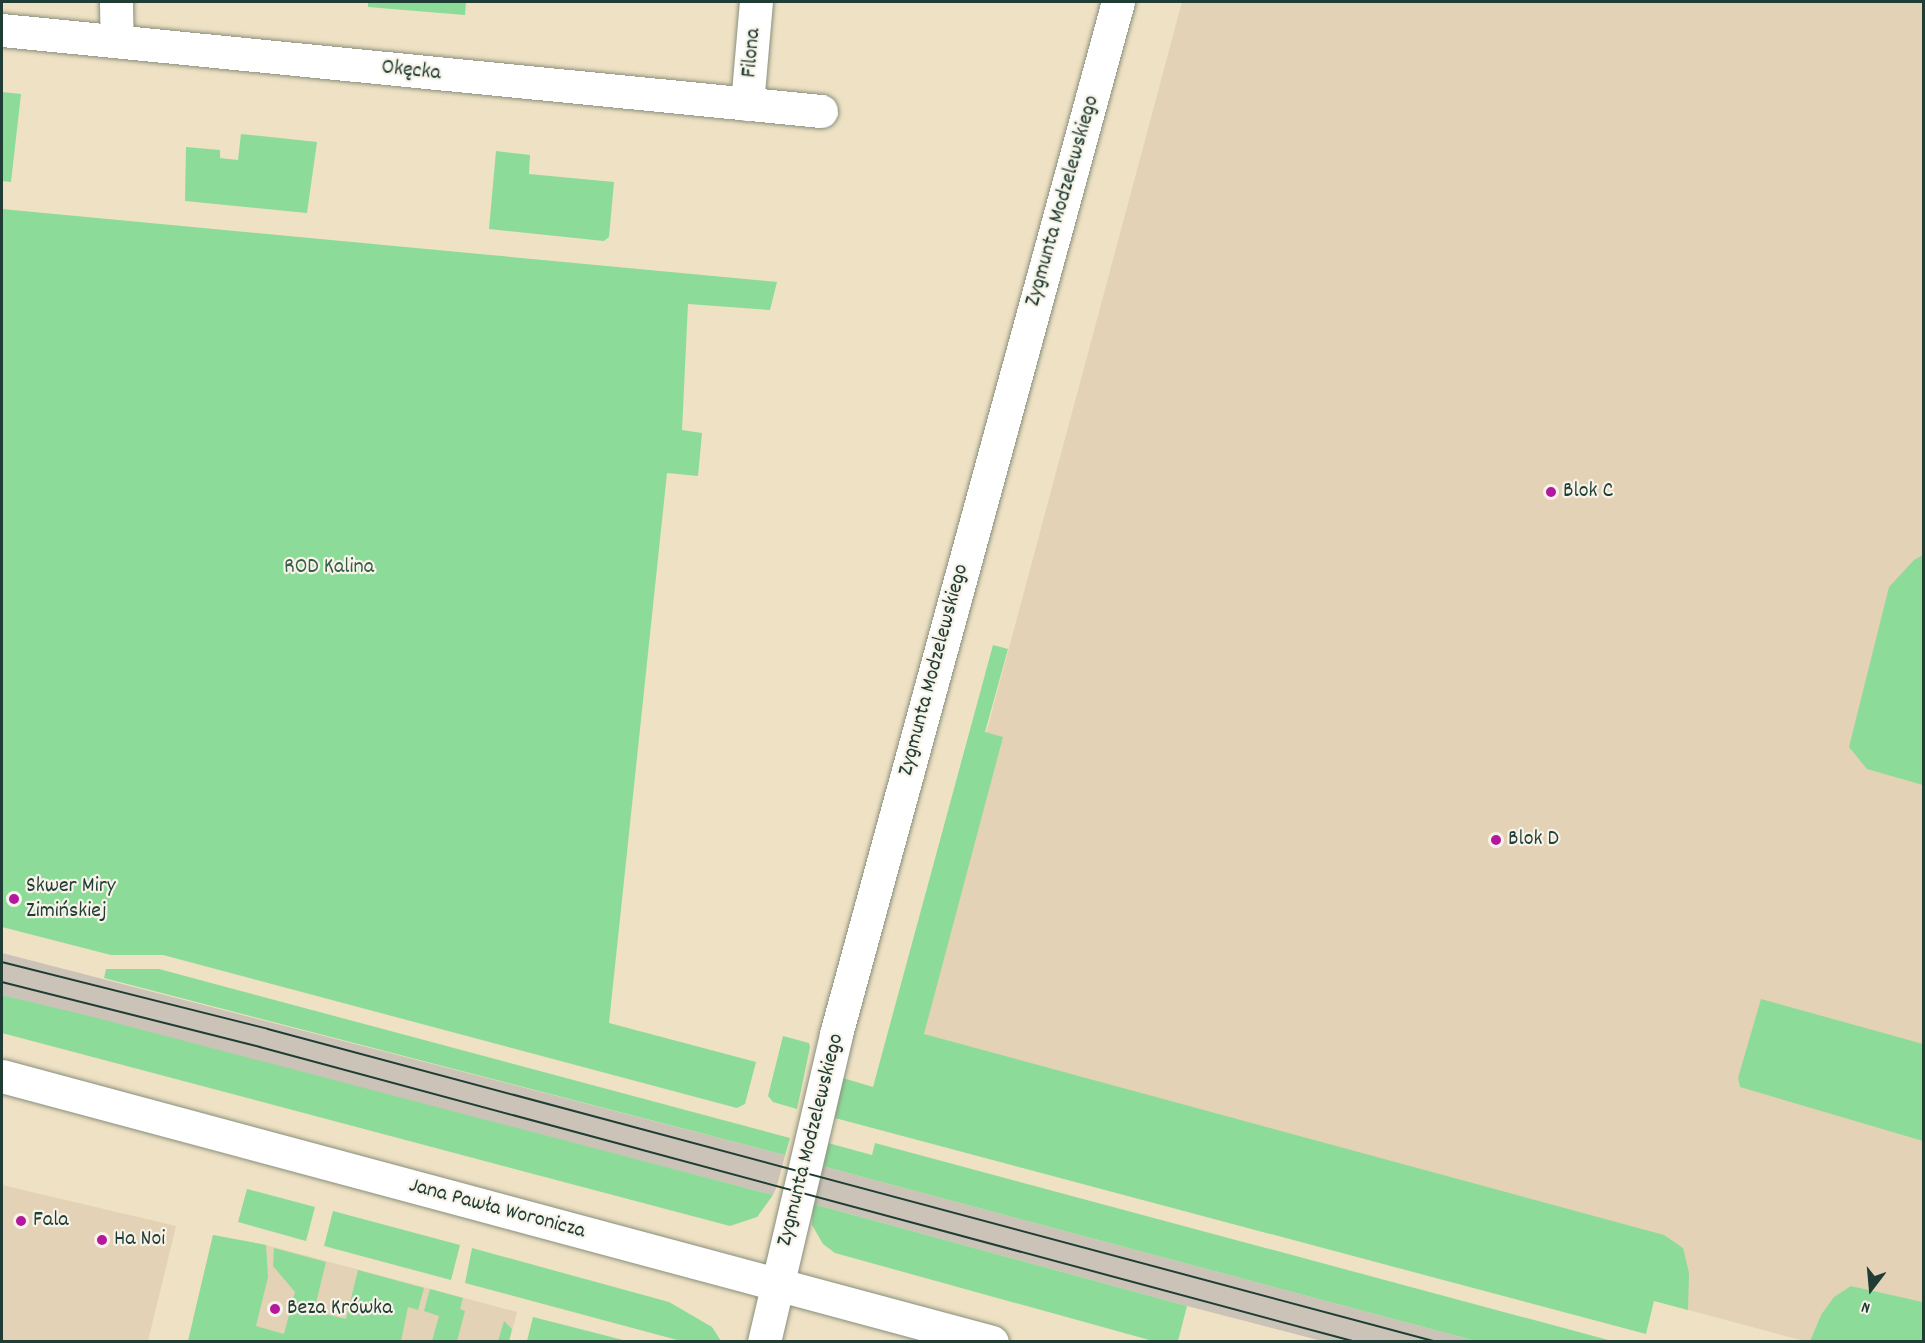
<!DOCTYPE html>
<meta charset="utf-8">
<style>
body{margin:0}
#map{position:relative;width:1925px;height:1343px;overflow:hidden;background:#efe1c4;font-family:Dekko,sans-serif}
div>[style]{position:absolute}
.built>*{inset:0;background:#e3d2b5}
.industrial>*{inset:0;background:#cbc3b8}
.green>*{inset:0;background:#8ddb99}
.roads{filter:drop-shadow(0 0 2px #878f7c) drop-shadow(0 0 2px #878f7c)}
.street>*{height:33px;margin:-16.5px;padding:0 16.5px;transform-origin:16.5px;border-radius:16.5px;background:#fff}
.secondary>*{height:33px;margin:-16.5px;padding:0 16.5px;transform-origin:16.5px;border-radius:16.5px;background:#fff}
.tram>*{height:1.5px;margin:-0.75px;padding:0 0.75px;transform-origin:0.75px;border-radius:0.75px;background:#1f3d34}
.dots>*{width:16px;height:16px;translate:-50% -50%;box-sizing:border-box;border:3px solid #f7f3e8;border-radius:50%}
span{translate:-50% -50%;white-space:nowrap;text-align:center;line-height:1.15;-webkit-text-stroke:4.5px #f7f3e8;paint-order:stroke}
.street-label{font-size:22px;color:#1f3d34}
.poi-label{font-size:22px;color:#1f3d34}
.left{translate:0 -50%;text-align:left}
.park-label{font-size:22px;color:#355d48}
.frame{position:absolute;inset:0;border:3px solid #1f3d34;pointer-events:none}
.north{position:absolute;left:1841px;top:1259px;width:60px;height:60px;-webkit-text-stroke:4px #f7f3e8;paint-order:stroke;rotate:196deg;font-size:16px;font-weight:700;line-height:24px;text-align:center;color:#1f3d34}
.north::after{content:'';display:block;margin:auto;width:21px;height:27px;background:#1f3d34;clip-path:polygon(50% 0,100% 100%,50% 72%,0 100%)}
</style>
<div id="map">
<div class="built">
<div style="clip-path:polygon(1182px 2px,1923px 2px,1923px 1302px,1851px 1286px,1821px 1315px,1810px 1341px,1804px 1341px,889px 1096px)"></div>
<div style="clip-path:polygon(2px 1185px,176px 1226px,148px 1341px,2px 1341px)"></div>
<div style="clip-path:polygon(213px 1235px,266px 1245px,517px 1312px,509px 1342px,280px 1341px,193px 1319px)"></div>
</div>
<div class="industrial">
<div style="clip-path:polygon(2px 953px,785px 1155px,777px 1186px,773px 1195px,2px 995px)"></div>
<div style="clip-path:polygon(822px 1166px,1476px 1341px,1322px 1341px,1187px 1306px,813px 1204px)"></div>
</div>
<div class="green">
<div style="clip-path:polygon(368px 2px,466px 2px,465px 15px,368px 7px)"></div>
<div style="clip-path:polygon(2px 92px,21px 94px,11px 182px,2px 181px)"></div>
<div style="clip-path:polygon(241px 134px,317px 142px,307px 213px,185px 201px,186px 147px,220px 150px,220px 158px,238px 160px)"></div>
<div style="clip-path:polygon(496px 151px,530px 155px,529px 174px,614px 182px,609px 237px,604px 241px,489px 229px)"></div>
<div style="clip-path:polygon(2px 209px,777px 282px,770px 310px,688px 304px,682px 430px,702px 433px,698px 476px,667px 473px,609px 1023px,756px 1062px,745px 1104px,737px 1108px,163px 955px,111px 955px,2px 927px)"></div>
<div style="clip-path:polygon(1923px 555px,1923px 785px,1867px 769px,1849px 747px,1889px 587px,1914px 560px)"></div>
<div style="clip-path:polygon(993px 645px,1008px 649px,985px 732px,1003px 737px,924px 1034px,1664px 1235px,1683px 1248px,1689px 1273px,1688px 1310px,1654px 1301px,1646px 1334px,835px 1118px,843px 1078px,873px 1087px)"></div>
<div style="clip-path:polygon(106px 969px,159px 969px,790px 1138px,785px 1155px,104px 978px)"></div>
<div style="clip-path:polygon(2px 995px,97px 1018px,773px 1195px,757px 1217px,730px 1226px,2px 1033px)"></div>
<div style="clip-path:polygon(1761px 999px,1923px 1044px,1923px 1141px,1740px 1087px,1738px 1078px)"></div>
<div style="clip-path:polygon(783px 1036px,809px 1043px,810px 1047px,797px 1109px,773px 1102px,768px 1096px)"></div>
<div style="clip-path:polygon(828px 1143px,872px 1155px,875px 1143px,1612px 1341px,1476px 1341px,822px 1166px)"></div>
<div style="clip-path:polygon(247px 1189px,315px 1207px,306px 1241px,238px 1222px)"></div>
<div style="clip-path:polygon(813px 1204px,1187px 1306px,1178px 1341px,1153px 1341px,835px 1253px,823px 1244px,812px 1225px)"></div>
<div style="clip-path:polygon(333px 1211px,460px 1245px,451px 1280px,324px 1246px)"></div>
<div style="clip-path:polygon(213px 1235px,266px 1245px,268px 1277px,256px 1326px,284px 1334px,295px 1292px,273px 1266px,274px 1248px,326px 1262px,314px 1311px,346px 1319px,358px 1270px,424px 1288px,418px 1310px,408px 1307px,401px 1341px,188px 1341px)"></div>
<div style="clip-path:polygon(472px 1248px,669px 1302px,712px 1327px,721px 1341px,681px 1341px,465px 1283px)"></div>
<div style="clip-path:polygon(1851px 1286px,1923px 1302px,1923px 1341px,1810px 1341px,1821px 1315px,1834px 1297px)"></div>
<div style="clip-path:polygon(430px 1289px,463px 1298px,460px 1309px,465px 1311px,457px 1341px,432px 1341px,439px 1316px,424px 1311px)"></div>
<div style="clip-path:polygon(533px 1317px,627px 1341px,527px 1341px)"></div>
<div style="clip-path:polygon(504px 1321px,512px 1329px,509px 1341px,498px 1341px)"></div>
</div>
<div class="roads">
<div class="street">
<div style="left:116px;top:2px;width:39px;rotate:89deg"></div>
<div style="left:2px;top:30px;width:823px;rotate:5.65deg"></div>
<div style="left:747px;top:104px;width:102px;rotate:-85deg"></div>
<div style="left:764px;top:1342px;width:316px;rotate:-76.8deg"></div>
<div style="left:836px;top:1034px;width:1070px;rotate:-74.72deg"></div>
</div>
<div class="secondary">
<div style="left:2px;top:1076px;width:1025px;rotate:15.04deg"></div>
</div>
</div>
<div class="tram">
<div style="left:2px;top:962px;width:274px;rotate:14.1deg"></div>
<div style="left:268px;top:1029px;width:1210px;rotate:14.99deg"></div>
<div style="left:2px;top:982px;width:266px;rotate:14.1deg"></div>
<div style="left:260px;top:1047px;width:1135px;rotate:15.06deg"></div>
</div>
<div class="dots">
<div style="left:1551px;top:492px;background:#b5179e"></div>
<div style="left:1496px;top:840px;background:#b5179e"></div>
<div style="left:14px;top:899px;background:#b5179e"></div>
<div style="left:21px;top:1221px;background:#b5179e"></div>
<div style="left:102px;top:1240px;background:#b5179e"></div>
<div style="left:275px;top:1309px;background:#b5179e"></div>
</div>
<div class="street-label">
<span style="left:752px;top:53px;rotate:-85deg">Filona</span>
<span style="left:411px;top:71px;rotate:6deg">Okęcka</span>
<span style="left:1063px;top:201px;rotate:-74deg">Zygmunta Modzelewskiego</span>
<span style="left:934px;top:670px;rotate:-75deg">Zygmunta Modzelewskiego</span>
<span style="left:811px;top:1140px;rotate:-76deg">Zygmunta Modzelewskiego</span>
<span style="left:497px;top:1209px;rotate:15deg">Jana Pawła Woronicza</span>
</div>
<div class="poi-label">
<span class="left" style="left:1563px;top:492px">Blok C</span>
<span class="left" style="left:1508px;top:840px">Blok D</span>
<span class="left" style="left:26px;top:899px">Skwer Miry<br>Zimińskiej</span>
<span class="left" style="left:33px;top:1221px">Fala</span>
<span class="left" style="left:114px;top:1240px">Ha Noi</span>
<span class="left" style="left:287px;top:1309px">Beza Krówka</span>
</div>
<div class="park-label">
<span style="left:329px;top:568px">ROD Kalina</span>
</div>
<div class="frame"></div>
<div class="north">N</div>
</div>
